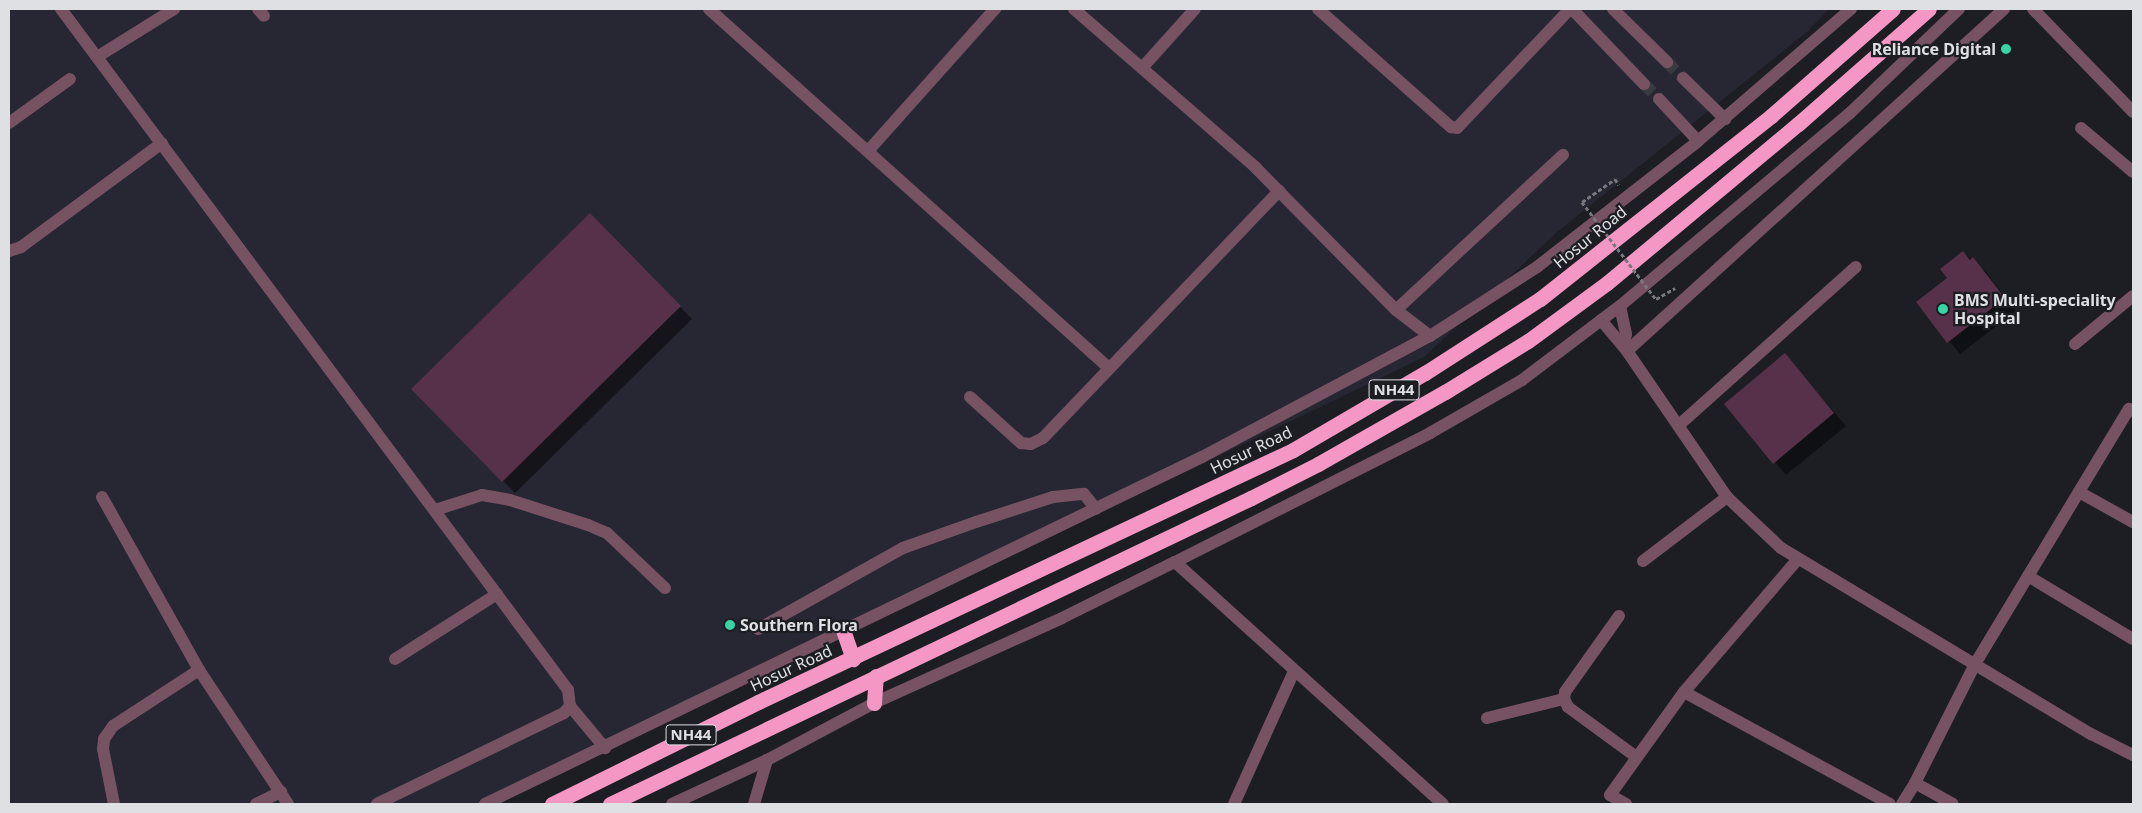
<!DOCTYPE html>
<style>
body{margin:0}
#map{position:relative;width:2142px;height:813px;overflow:hidden;background:#1d1e24;font-family:"Noto Sans",sans-serif}
div>[style]{position:absolute}
.built>*{inset:0;background:#262732}
.shadow>*{inset:0;background:#0007}
.building>*{inset:0;background:#563149}
.minor-tunnel>*{height:12px;margin-top:-6px;transform-origin:0;background:repeating-linear-gradient(90deg,#3a3b41 0 12px,transparent 0 18px)}
.path>*{height:2.5px;margin-top:-1.25px;transform-origin:0;background:repeating-linear-gradient(90deg,#77787d 0 4px,transparent 0 6.5px)}
.minor>*{height:12px;margin:-6px;padding:0 6px;transform-origin:6px;border-radius:6px;background:#775263}
.highway>*{height:15px;margin:-7.5px;padding:0 7.5px;transform-origin:7.5px;border-radius:7.5px;background:#f497c4}
.path-bridge>*{height:2.5px;margin-top:-1.25px;transform-origin:0;background:repeating-linear-gradient(90deg,#77787d 0 4px,transparent 0 6.5px)}
.dots>*{width:14px;height:14px;translate:-50% -50%;box-sizing:border-box;border:2px solid #1d1e24;border-radius:50%}
span{translate:-50% -50%;white-space:nowrap;text-align:center;line-height:1.15;-webkit-text-stroke:4.5px #1d1e24;paint-order:stroke}
.shield-label span{padding:1px 4px;background:#1d1e24;border:1px solid;border-radius:4px;-webkit-text-stroke-width:0}
.shield-label{font-size:15px;color:#dfe0e3;font-weight:700}
.poi-label{font-size:16px;color:#dfe0e3;font-weight:700}
.right{translate:-100% -50%;text-align:right}
.left{translate:0 -50%;text-align:left}
.street-label{font-size:16px;color:#dfe0e3}
.frame{position:absolute;inset:0;border:10px solid #dfe0e3;pointer-events:none}
</style>
<div id="map">
<div class="built">
<div style="clip-path:polygon(9px 9px,1829px 9px,1808px 31px,1557px 232px,1424px 357px,496px 804px,9px 804px)"></div>
</div>
<div class="shadow">
<div style="clip-path:polygon(590px 215px,692px 319px,515px 493px,413px 389px)"></div>
<div style="clip-path:polygon(1963px 252px,1985px 271px,2016px 311px,1960px 354px,1918px 302px,1949px 278px)"></div>
<div style="clip-path:polygon(1785px 355px,1846px 426px,1786px 475px,1726px 404px)"></div>
</div>
<div class="building">
<div style="clip-path:polygon(590px 213px,681px 306px,502px 482px,411px 389px)"></div>
<div style="clip-path:polygon(1963px 251px,1970px 260px,1973px 257px,2005px 298px,1947px 343px,1916px 302px,1947px 278px,1940px 269px)"></div>
<div style="clip-path:polygon(1785px 353px,1834px 413px,1773px 464px,1724px 404px)"></div>
</div>
<div class="minor-tunnel">
<div style="left:1667px;top:62px;width:23px;rotate:45deg"></div>
<div style="left:1644px;top:84px;width:21px;rotate:45deg"></div>
</div>
<div class="path">
<div style="left:1582px;top:202px;width:40px;rotate:-34.9deg"></div>
<div style="left:1615px;top:179px;width:7px;rotate:56deg"></div>
<div style="left:1656px;top:299px;width:22px;rotate:-30deg"></div>
</div>
<div class="minor">
<div style="left:61px;top:9px;width:849px;rotate:53.33deg"></div>
<div style="left:568px;top:690px;width:16px;rotate:83deg"></div>
<div style="left:570px;top:706px;width:9px;rotate:131deg"></div>
<div style="left:564px;top:713px;width:208px;rotate:154.1deg"></div>
<div style="left:258px;top:9px;width:9px;rotate:49deg"></div>
<div style="left:709px;top:9px;width:537px;rotate:41.91deg"></div>
<div style="left:1074px;top:9px;width:242px;rotate:41.1deg"></div>
<div style="left:1256px;top:168px;width:199px;rotate:45.4deg"></div>
<div style="left:1396px;top:310px;width:43px;rotate:37.4deg"></div>
<div style="left:1318px;top:9px;width:178px;rotate:41.6deg"></div>
<div style="left:1451px;top:127px;width:6px;rotate:9deg"></div>
<div style="left:1457px;top:128px;width:164px;rotate:-46.5deg"></div>
<div style="left:1572px;top:9px;width:104px;rotate:46.2deg"></div>
<div style="left:1613px;top:9px;width:76px;rotate:44.5deg"></div>
<div style="left:2033px;top:9px;width:144px;rotate:45.8deg"></div>
<div style="left:97px;top:57px;width:91px;rotate:-31.9deg"></div>
<div style="left:1142px;top:68px;width:79px;rotate:-48.1deg"></div>
<div style="left:1683px;top:78px;width:59px;rotate:44.3deg"></div>
<div style="left:1659px;top:99px;width:57px;rotate:47.1deg"></div>
<div style="left:9px;top:123px;width:75px;rotate:-35.8deg"></div>
<div style="left:2081px;top:128px;width:68px;rotate:40.2deg"></div>
<div style="left:868px;top:151px;width:191px;rotate:-48.2deg"></div>
<div style="left:9px;top:251px;width:13px;rotate:-18deg"></div>
<div style="left:21px;top:247px;width:175px;rotate:-36.4deg"></div>
<div style="left:1620px;top:306px;width:29px;rotate:78deg"></div>
<div style="left:1626px;top:334px;width:12px;rotate:104deg"></div>
<div style="left:1396px;top:310px;width:228px;rotate:-42.9deg"></div>
<div style="left:1601px;top:320px;width:40px;rotate:50deg"></div>
<div style="left:1627px;top:351px;width:177px;rotate:55.6deg"></div>
<div style="left:1727px;top:497px;width:74px;rotate:43.4deg"></div>
<div style="left:1781px;top:548px;width:362px;rotate:31deg"></div>
<div style="left:2091px;top:734px;width:47px;rotate:26.6deg"></div>
<div style="left:2075px;top:344px;width:75px;rotate:-39.6deg"></div>
<div style="left:1627px;top:351px;width:509px;rotate:-42.21deg"></div>
<div style="left:970px;top:397px;width:69px;rotate:42deg"></div>
<div style="left:1021px;top:443px;width:10px;rotate:6deg"></div>
<div style="left:1031px;top:444px;width:13px;rotate:-27deg"></div>
<div style="left:1043px;top:438px;width:342px;rotate:-46.3deg"></div>
<div style="left:1679px;top:425px;width:237px;rotate:-41.8deg"></div>
<div style="left:2079px;top:492px;width:62px;rotate:29.1deg"></div>
<div style="left:102px;top:497px;width:198px;rotate:60.7deg"></div>
<div style="left:199px;top:670px;width:161px;rotate:56.4deg"></div>
<div style="left:435px;top:510px;width:49px;rotate:-17.7deg"></div>
<div style="left:482px;top:495px;width:28px;rotate:10deg"></div>
<div style="left:510px;top:500px;width:82px;rotate:17.8deg"></div>
<div style="left:588px;top:525px;width:21px;rotate:23deg"></div>
<div style="left:607px;top:533px;width:80px;rotate:43.5deg"></div>
<div style="left:1643px;top:561px;width:106px;rotate:-37.3deg"></div>
<div style="left:1175px;top:562px;width:361px;rotate:42.1deg"></div>
<div style="left:2028px;top:576px;width:122px;rotate:31deg"></div>
<div style="left:1619px;top:616px;width:93px;rotate:125.4deg"></div>
<div style="left:1565px;top:692px;width:7px;rotate:98deg"></div>
<div style="left:1564px;top:699px;width:9px;rotate:63deg"></div>
<div style="left:1568px;top:707px;width:83px;rotate:36.2deg"></div>
<div style="left:758px;top:629px;width:166px;rotate:-29.2deg"></div>
<div style="left:903px;top:548px;width:77px;rotate:-19.6deg"></div>
<div style="left:976px;top:522px;width:81px;rotate:-18deg"></div>
<div style="left:1053px;top:497px;width:31px;rotate:-6deg"></div>
<div style="left:1084px;top:494px;width:19px;rotate:51deg"></div>
<div style="left:395px;top:659px;width:121px;rotate:-32.5deg"></div>
<div style="left:1684px;top:692px;width:175px;rotate:-49.4deg"></div>
<div style="left:570px;top:706px;width:55px;rotate:50.2deg"></div>
<div style="left:1487px;top:718px;width:79px;rotate:-13.9deg"></div>
<div style="left:1915px;top:783px;width:133px;rotate:-63.2deg"></div>
<div style="left:1975px;top:664px;width:298px;rotate:-58.9deg"></div>
<div style="left:2129px;top:409px;width:4px;rotate:27deg"></div>
<div style="left:114px;top:804px;width:56px;rotate:-101.3deg"></div>
<div style="left:103px;top:749px;width:10px;rotate:-84deg"></div>
<div style="left:104px;top:739px;width:16px;rotate:-55deg"></div>
<div style="left:113px;top:726px;width:103px;rotate:-33.1deg"></div>
<div style="left:256px;top:804px;width:28px;rotate:-26deg"></div>
<div style="left:485px;top:804px;width:797px;rotate:-25.83deg"></div>
<div style="left:1202px;top:457px;width:258px;rotate:-28deg"></div>
<div style="left:1430px;top:336px;width:127px;rotate:-32.8deg"></div>
<div style="left:1537px;top:267px;width:204px;rotate:-38deg"></div>
<div style="left:1698px;top:141px;width:202px;rotate:-40.8deg"></div>
<div style="left:672px;top:804px;width:105px;rotate:-24.9deg"></div>
<div style="left:767px;top:760px;width:121px;rotate:-28deg"></div>
<div style="left:874px;top:703px;width:206px;rotate:-24.3deg"></div>
<div style="left:1062px;top:618px;width:126px;rotate:-26.4deg"></div>
<div style="left:1175px;top:562px;width:286px;rotate:-26.8deg"></div>
<div style="left:1430px;top:433px;width:106px;rotate:-29.9deg"></div>
<div style="left:1522px;top:380px;width:123px;rotate:-37.1deg"></div>
<div style="left:1620px;top:306px;width:300px;rotate:-40deg"></div>
<div style="left:1850px;top:113px;width:151px;rotate:-43.7deg"></div>
<div style="left:754px;top:804px;width:46px;rotate:-73.5deg"></div>
<div style="left:1234px;top:804px;width:146px;rotate:-65.7deg"></div>
<div style="left:1626px;top:804px;width:18px;rotate:-151deg"></div>
<div style="left:1610px;top:795px;width:127px;rotate:-54.3deg"></div>
<div style="left:1684px;top:692px;width:234px;rotate:28.5deg"></div>
<div style="left:1902px;top:804px;width:25px;rotate:-58deg"></div>
<div style="left:1915px;top:783px;width:43px;rotate:28.9deg"></div>
</div>
<div class="highway">
<div style="left:843px;top:630px;width:31px;rotate:71deg"></div>
<div style="left:874px;top:703px;width:27px;rotate:-86deg"></div>
<div style="left:552px;top:804px;width:230px;rotate:-26.3deg"></div>
<div style="left:758px;top:702px;width:591px;rotate:-25.22deg"></div>
<div style="left:1293px;top:450px;width:153px;rotate:-30.3deg"></div>
<div style="left:1425px;top:373px;width:137px;rotate:-32.8deg"></div>
<div style="left:1540px;top:299px;width:295px;rotate:-38.4deg"></div>
<div style="left:1771px;top:116px;width:162px;rotate:-41.3deg"></div>
<div style="left:610px;top:804px;width:710px;rotate:-25.52deg"></div>
<div style="left:1251px;top:498px;width:75px;rotate:-26.9deg"></div>
<div style="left:1318px;top:464px;width:146px;rotate:-29.6deg"></div>
<div style="left:1445px;top:392px;width:97px;rotate:-31.6deg"></div>
<div style="left:1528px;top:341px;width:98px;rotate:-36.3deg"></div>
<div style="left:1607px;top:283px;width:249px;rotate:-39.8deg"></div>
<div style="left:1798px;top:124px;width:174px;rotate:-41.3deg"></div>
</div>
<div class="path-bridge">
<div style="left:1582px;top:202px;width:122px;rotate:52.7deg"></div>
</div>
<div class="dots">
<div style="left:2006px;top:49px;background:#37d4a6"></div>
<div style="left:1943px;top:309px;background:#37d4a6"></div>
<div style="left:730px;top:625px;background:#37d4a6"></div>
</div>
<div class="shield-label">
<span style="left:1394px;top:390px">NH44</span>
<span style="left:691px;top:735px">NH44</span>
</div>
<div class="poi-label">
<span class="right" style="left:1996px;top:49px">Reliance Digital</span>
<span class="left" style="left:1954px;top:309px">BMS Multi-speciality<br>Hospital</span>
<span class="left" style="left:740px;top:625px">Southern Flora</span>
</div>
<div class="street-label">
<span style="left:1590px;top:237px;rotate:-39deg">Hosur Road</span>
<span style="left:1251px;top:450px;rotate:-26deg">Hosur Road</span>
<span style="left:791px;top:668px;rotate:-25deg">Hosur Road</span>
</div>
<div class="frame"></div>
</div>
